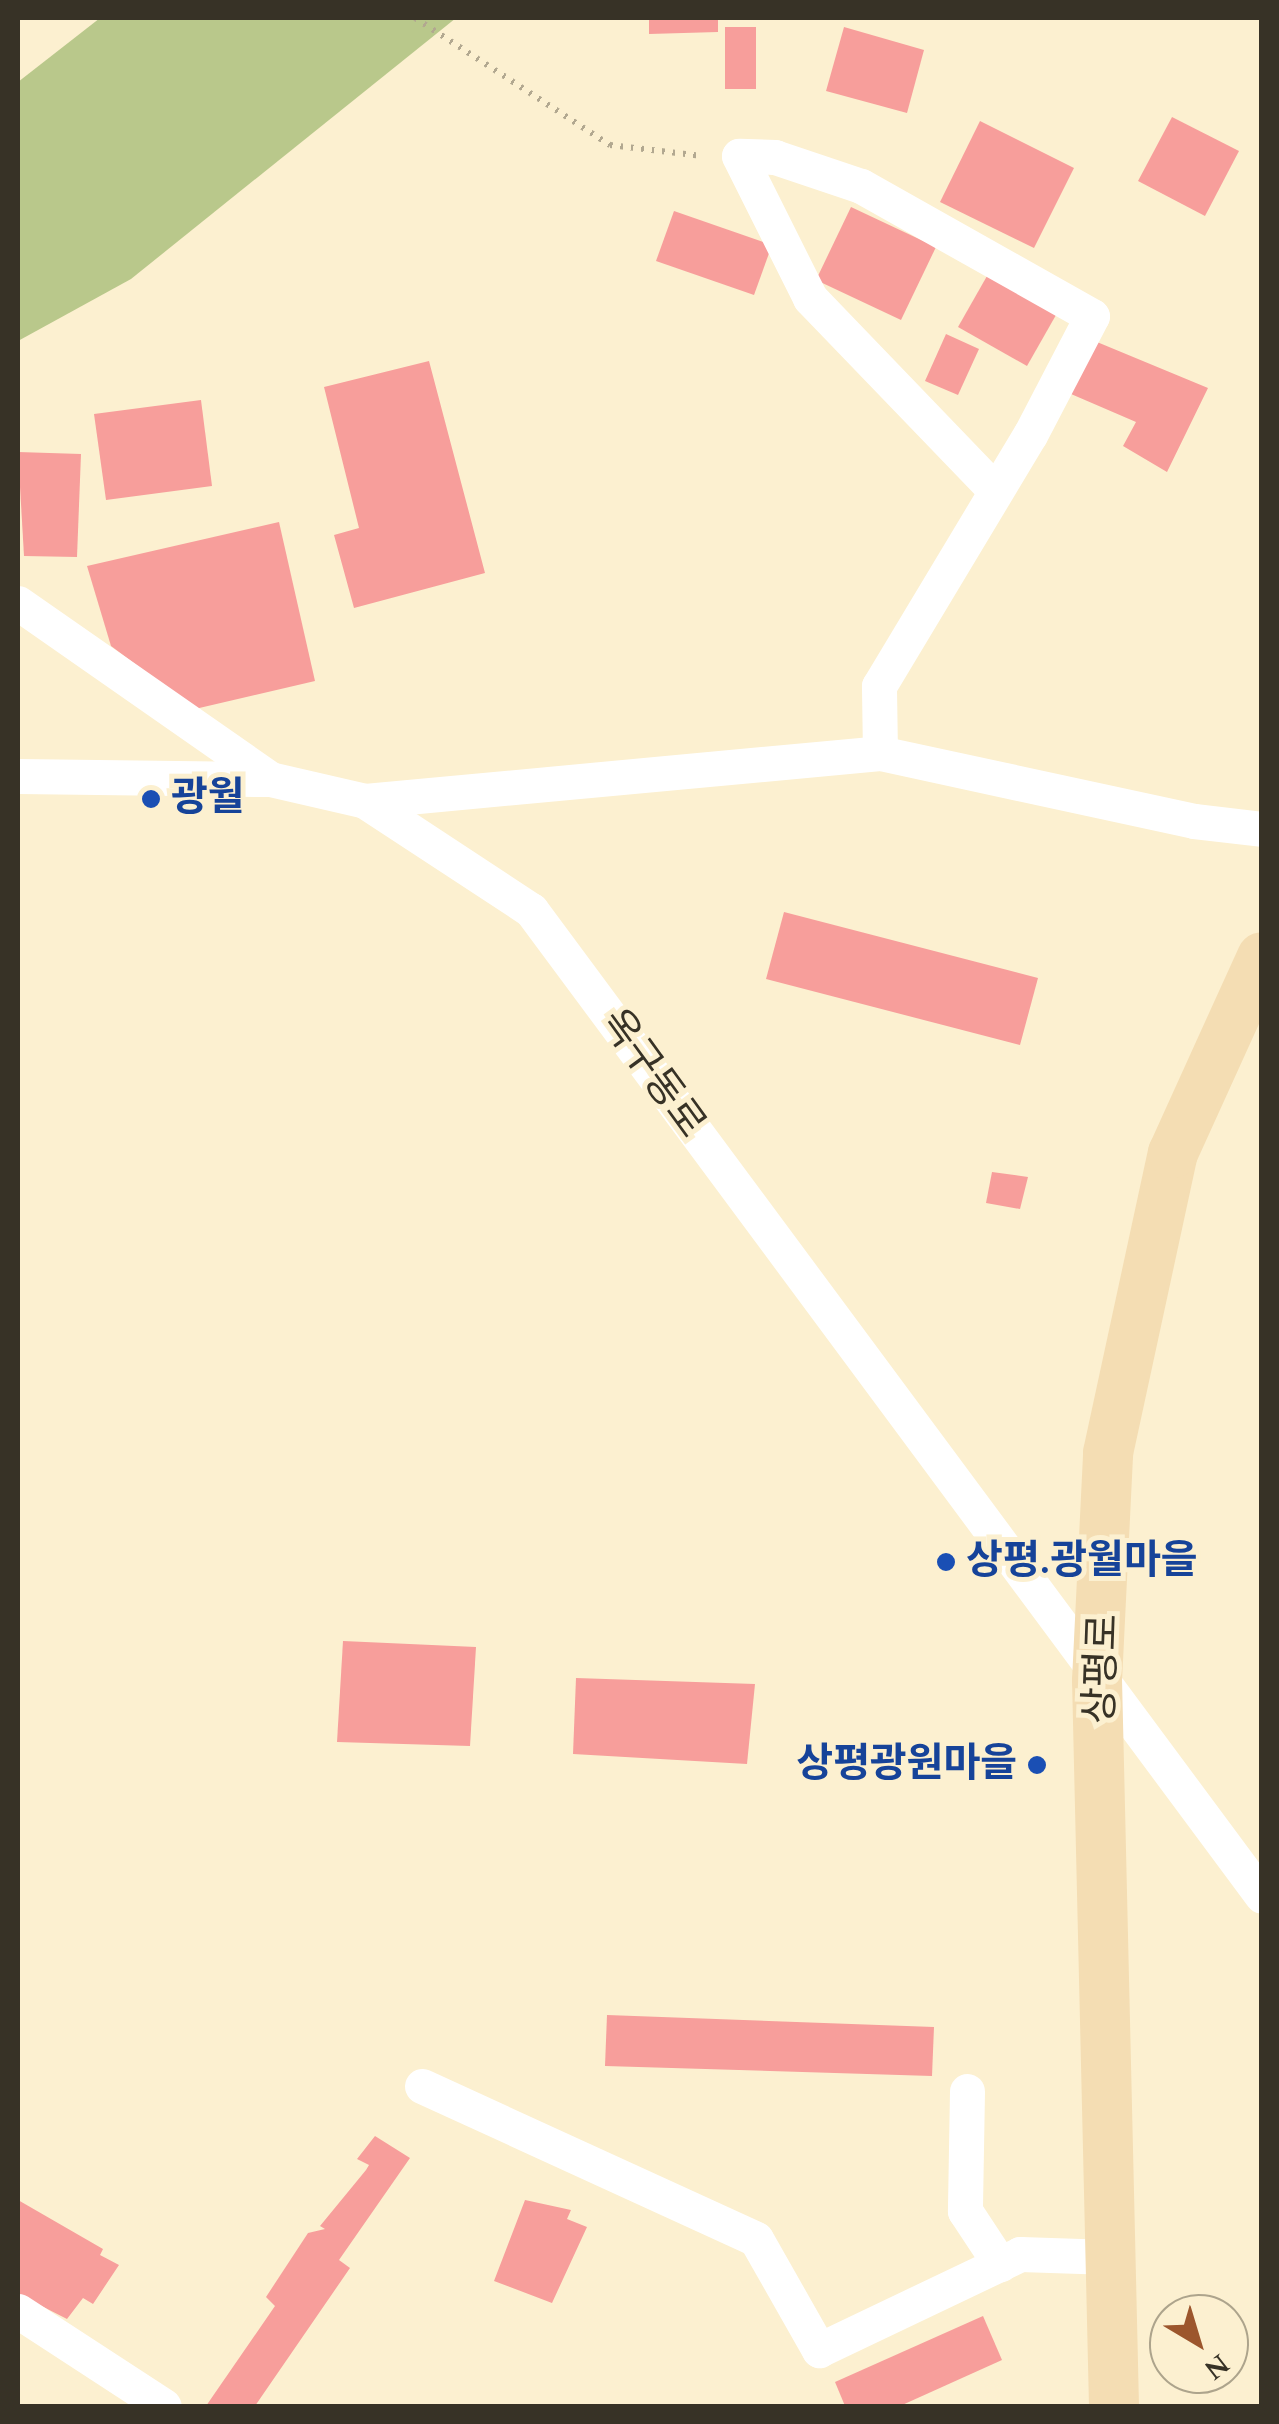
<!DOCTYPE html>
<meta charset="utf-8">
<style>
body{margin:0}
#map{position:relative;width:1279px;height:2424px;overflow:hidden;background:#fcf0d0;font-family:Spectral,"Noto Sans KR",serif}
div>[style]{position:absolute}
.green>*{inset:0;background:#b9c88b}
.building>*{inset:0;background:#f79e9b}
.path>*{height:6px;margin-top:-3px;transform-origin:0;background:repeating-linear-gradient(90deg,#b2a890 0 2.5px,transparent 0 10.5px)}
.minor>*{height:35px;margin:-17.5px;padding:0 17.5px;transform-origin:17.5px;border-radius:17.5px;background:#fff}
.secondary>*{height:50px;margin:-25px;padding:0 25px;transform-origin:25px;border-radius:25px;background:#f4ddb3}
.dots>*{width:28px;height:28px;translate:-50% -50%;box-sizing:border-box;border:5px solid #fcf0d0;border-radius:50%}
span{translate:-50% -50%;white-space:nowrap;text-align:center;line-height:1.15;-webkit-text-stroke:10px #fcf0d0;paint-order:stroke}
.transit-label{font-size:40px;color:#164399;font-weight:700}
.left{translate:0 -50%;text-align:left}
.right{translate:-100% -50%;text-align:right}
.street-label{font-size:40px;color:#373226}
.frame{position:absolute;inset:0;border:20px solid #373226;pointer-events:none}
.north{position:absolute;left:1149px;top:2294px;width:100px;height:100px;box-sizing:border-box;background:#fcf0d0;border:2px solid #ada48c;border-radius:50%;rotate:142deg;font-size:28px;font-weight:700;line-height:40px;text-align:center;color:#373226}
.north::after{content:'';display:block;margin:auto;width:35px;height:45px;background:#9c562d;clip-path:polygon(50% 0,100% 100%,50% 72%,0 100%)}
</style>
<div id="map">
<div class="green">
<div style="clip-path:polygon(100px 18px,456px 18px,131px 279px,18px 341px,18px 82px)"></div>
</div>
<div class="building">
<div style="clip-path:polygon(649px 18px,718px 18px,718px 32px,649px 34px)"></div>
<div style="clip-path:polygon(725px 27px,756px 27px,756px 89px,725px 89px)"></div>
<div style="clip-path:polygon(844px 27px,924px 50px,907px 113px,826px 91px)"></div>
<div style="clip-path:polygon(1172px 117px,1239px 151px,1205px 216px,1138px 181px)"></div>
<div style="clip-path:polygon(980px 121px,1074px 168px,1034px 248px,940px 202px)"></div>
<div style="clip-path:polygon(851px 207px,936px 247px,901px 320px,816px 280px)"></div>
<div style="clip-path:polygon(674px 211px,772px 245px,754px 295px,656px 261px)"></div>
<div style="clip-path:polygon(987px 276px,1056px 315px,1027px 366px,958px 327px)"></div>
<div style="clip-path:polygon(946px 334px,979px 349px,958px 395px,925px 381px)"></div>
<div style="clip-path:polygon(1097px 342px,1208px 388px,1167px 472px,1123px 446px,1136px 422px,1071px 394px)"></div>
<div style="clip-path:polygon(429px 361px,485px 573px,354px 608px,334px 535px,359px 528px,324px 387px)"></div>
<div style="clip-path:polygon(201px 400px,212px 486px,106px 500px,94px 414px)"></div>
<div style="clip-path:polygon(18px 452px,81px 454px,77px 557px,24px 556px)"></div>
<div style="clip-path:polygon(279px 522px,315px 681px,195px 709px,111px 646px,87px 566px)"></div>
<div style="clip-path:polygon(784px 912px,1038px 978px,1020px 1045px,766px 979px)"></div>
<div style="clip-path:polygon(992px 1172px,1028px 1177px,1020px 1209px,986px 1203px)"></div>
<div style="clip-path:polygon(343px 1641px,476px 1647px,470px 1746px,337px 1742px)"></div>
<div style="clip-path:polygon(576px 1678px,755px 1684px,747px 1764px,573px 1754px)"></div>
<div style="clip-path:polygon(607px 2015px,934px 2027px,932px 2076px,605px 2066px)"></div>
<div style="clip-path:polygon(375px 2136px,410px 2158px,339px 2260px,350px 2268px,255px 2406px,206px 2406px,275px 2306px,266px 2297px,308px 2233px,325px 2229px,320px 2226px,366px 2170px,369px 2165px,357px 2159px)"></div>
<div style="clip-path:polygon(18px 2200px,103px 2249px,100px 2255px,119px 2265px,93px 2304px,83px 2298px,67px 2319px,18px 2294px)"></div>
<div style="clip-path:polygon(525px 2200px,571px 2210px,567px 2219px,587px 2227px,552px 2303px,494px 2281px)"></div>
<div style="clip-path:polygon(983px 2316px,1002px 2360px,900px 2406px,845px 2406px,835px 2382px)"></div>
</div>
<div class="path">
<div style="left:415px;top:18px;width:233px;rotate:33.1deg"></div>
<div style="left:610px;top:145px;width:93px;rotate:6.8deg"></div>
</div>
<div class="minor">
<div style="left:18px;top:603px;width:307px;rotate:34.9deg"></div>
<div style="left:880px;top:753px;width:67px;rotate:-90.9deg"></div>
<div style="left:879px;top:686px;width:293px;rotate:-59deg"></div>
<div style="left:1030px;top:435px;width:134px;rotate:-62.5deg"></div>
<div style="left:1092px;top:316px;width:265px;rotate:-150.6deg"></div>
<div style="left:861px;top:186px;width:91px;rotate:-161.4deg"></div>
<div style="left:775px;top:157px;width:36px;rotate:-178deg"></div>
<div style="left:739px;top:156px;width:159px;rotate:63.4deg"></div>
<div style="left:810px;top:298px;width:265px;rotate:46.1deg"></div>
<div style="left:18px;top:776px;width:252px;rotate:0.7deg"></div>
<div style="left:270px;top:779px;width:98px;rotate:13deg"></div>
<div style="left:365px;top:801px;width:199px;rotate:33.3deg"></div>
<div style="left:531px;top:910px;width:1227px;rotate:53.45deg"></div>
<div style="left:365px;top:801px;width:517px;rotate:-5.32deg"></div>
<div style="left:880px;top:753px;width:321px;rotate:12.2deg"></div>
<div style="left:1194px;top:821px;width:68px;rotate:6.7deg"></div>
<div style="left:422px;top:2086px;width:367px;rotate:24.6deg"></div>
<div style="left:756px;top:2239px;width:128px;rotate:60.4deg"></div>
<div style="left:819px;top:2350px;width:223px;rotate:-25.5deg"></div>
<div style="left:1020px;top:2254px;width:91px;rotate:1.9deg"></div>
<div style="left:967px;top:2091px;width:120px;rotate:91deg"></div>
<div style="left:965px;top:2211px;width:64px;rotate:56.6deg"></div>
<div style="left:18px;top:2311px;width:174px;rotate:33.1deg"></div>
</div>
<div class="secondary">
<div style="left:1114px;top:2406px;width:725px;rotate:-91.34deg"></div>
<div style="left:1097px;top:1681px;width:228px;rotate:-87.2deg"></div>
<div style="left:1108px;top:1453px;width:307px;rotate:-77.8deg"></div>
<div style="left:1173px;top:1153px;width:215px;rotate:-65.6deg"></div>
</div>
<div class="dots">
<div style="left:151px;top:799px;background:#1a4fb4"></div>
<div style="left:946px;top:1562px;background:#1a4fb4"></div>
<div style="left:1037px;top:1765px;background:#1a4fb4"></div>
</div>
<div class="transit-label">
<span class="left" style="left:171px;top:799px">광월</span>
<span class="left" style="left:966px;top:1562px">상평.광월마을</span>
<span class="right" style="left:1017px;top:1765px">상평광원마을</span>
</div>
<div class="street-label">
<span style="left:652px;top:1074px;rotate:54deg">옥구동로</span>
<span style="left:1103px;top:1669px;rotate:-88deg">상평로</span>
</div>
<div class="frame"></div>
<div class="north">N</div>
</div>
